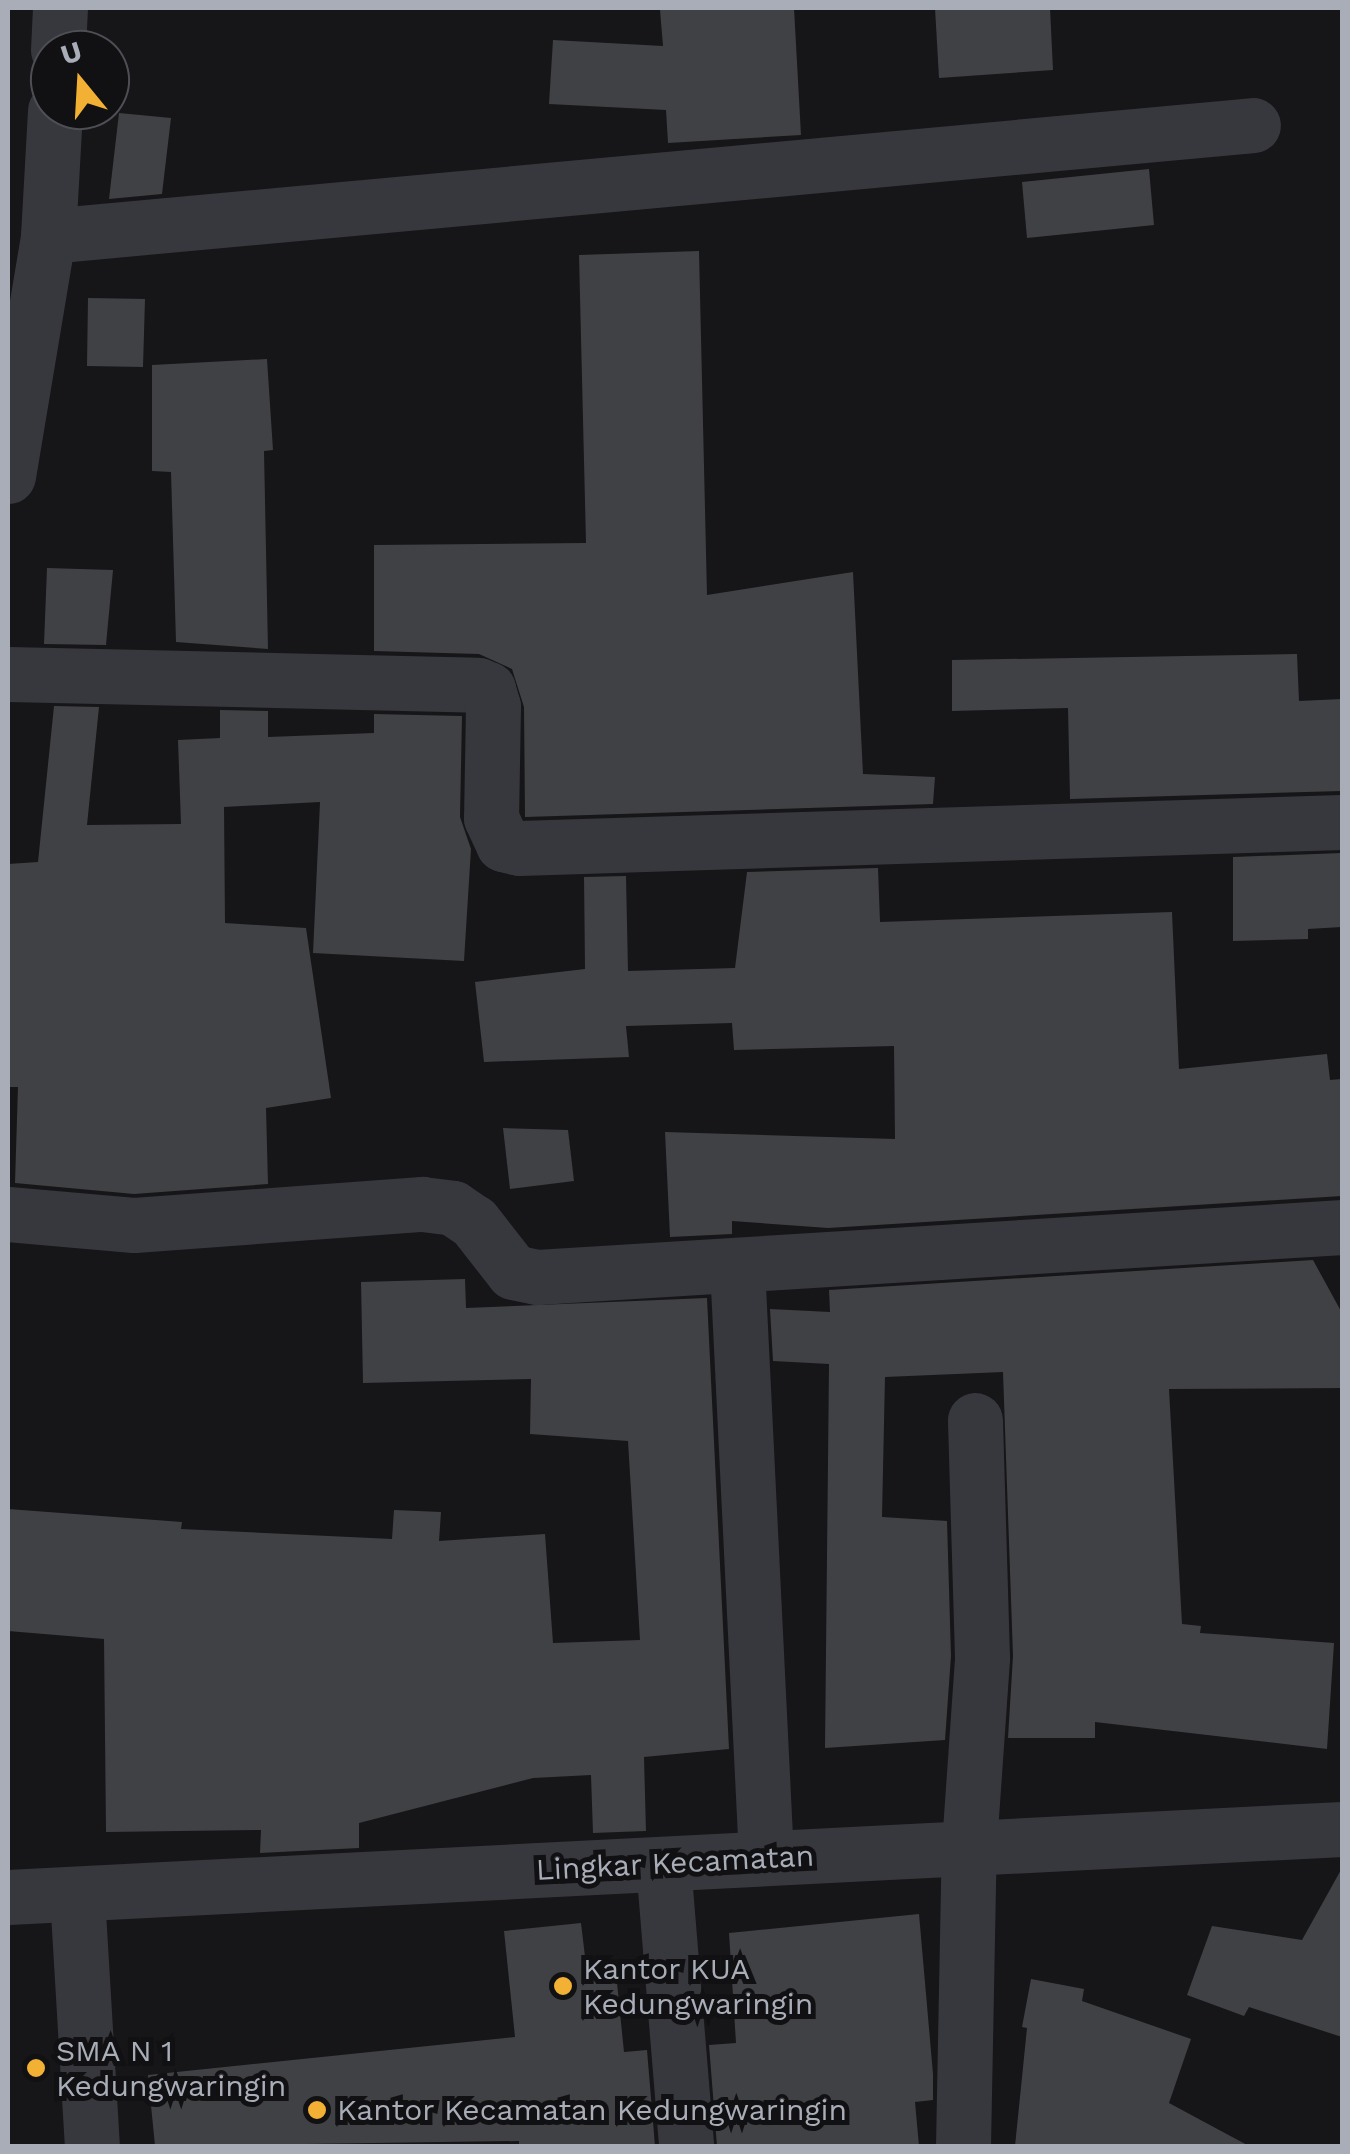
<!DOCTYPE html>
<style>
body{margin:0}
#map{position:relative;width:1350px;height:2154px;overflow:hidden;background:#161618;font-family:"Work Sans",sans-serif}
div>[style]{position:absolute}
.building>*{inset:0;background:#404145}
.minor>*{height:55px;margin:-27.5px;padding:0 27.5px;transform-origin:27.5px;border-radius:27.5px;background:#37383d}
.tertiary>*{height:55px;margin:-27.5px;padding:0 27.5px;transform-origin:27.5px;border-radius:27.5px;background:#37383d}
.dots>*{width:28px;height:28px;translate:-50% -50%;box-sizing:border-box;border:5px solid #111113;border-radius:50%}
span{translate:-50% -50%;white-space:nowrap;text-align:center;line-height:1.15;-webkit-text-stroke:10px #111113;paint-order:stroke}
.street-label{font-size:30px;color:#a8adb8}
.poi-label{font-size:30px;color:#a8adb8}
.left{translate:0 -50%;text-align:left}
.frame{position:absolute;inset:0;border:10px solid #a8adb8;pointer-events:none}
.north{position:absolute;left:30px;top:30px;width:100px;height:100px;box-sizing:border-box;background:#111113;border:2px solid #4d4f55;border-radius:50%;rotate:342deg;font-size:28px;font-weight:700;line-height:40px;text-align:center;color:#a8adb8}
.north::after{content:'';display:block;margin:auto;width:35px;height:45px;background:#f2b134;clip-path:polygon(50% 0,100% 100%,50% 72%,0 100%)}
</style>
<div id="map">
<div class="building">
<div style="clip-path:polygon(794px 8px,801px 135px,668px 143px,666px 110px,549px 104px,553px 40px,663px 46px,660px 10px)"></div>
<div style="clip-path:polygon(935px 8px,1050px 8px,1053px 70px,939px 78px)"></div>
<div style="clip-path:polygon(119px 113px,171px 118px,162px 194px,109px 199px)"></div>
<div style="clip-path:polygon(1149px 169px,1154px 225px,1027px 238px,1022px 182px)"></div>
<div style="clip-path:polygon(699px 251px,707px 595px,853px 572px,863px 774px,935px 777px,933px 804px,525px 817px,524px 707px,512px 669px,479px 654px,374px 651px,374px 545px,586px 543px,579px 255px)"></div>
<div style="clip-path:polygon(88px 298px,145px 299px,143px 367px,87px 366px)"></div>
<div style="clip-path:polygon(267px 359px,273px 450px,264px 451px,268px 649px,176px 642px,171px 472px,152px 471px,152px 365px)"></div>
<div style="clip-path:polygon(47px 568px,113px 570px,106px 645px,44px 644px)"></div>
<div style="clip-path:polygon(1297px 654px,1299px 701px,1342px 699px,1342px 791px,1070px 799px,1068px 708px,952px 711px,952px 660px)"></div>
<div style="clip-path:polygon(54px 706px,99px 707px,87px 825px,181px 824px,178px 740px,220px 738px,220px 710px,268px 711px,268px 737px,374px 733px,374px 714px,462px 716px,460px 817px,471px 849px,464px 961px,313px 953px,320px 802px,224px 807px,225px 923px,306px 928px,331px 1098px,266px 1108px,268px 1184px,134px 1194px,15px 1183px,18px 1087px,8px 1087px,8px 864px,38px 862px)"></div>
<div style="clip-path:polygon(1342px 853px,1342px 927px,1308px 929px,1308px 939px,1233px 941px,1233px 857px)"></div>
<div style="clip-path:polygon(878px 868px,880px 922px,1172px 912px,1179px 1069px,1327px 1054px,1330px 1080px,1342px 1079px,1342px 1196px,828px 1228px,732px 1221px,732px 1234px,670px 1237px,665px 1132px,895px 1139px,894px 1046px,734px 1050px,732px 1023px,626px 1026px,629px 1057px,484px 1062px,475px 982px,585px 969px,584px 877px,626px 876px,628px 971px,735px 968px,747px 872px)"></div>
<div style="clip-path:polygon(503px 1128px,568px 1130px,574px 1181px,510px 1189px)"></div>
<div style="clip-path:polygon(1313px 1260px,1342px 1313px,1342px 1388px,1169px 1389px,1182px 1624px,1201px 1626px,1200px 1633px,1334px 1643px,1327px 1749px,1095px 1722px,1095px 1738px,1008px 1738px,1013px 1656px,1003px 1372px,885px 1377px,882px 1517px,947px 1521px,951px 1656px,945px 1740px,825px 1748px,829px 1364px,773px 1361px,770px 1309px,830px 1312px,829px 1290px)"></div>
<div style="clip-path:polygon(465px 1279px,466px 1308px,707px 1298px,729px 1749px,644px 1757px,646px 1831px,593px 1833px,591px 1775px,533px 1778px,359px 1823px,359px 1848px,260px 1853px,261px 1830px,106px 1832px,104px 1639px,8px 1631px,8px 1509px,182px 1522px,181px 1529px,392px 1539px,394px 1510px,441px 1512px,439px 1541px,545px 1534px,553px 1643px,640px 1640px,628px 1441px,530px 1434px,531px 1379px,363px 1383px,361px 1282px)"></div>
<div style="clip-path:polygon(1342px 1868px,1342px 2037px,1249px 2007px,1244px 2016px,1187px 1995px,1212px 1926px,1302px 1940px)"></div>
<div style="clip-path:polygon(919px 1914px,933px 2074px,933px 2100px,915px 2102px,919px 2146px,717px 2146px,709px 2045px,736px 2043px,729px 1933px)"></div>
<div style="clip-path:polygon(581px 1923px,586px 1965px,615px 1963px,624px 2052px,647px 2050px,655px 2146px,519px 2146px,519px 2141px,155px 2146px,148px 2075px,515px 2037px,504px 1931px)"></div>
<div style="clip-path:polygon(1031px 1979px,1084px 1989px,1082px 2001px,1191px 2039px,1169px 2103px,1249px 2146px,1015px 2146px,1027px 2028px,1022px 2027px)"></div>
</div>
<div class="minor">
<div style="left:48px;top:236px;width:1210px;rotate:-5.26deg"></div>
<div style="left:8px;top:674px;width:470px;rotate:1.3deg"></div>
<div style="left:478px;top:685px;width:11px;rotate:22deg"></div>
<div style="left:488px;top:689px;width:18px;rotate:74deg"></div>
<div style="left:493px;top:706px;width:112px;rotate:91deg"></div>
<div style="left:491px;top:818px;width:29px;rotate:65deg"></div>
<div style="left:503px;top:844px;width:16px;rotate:14deg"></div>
<div style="left:519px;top:848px;width:823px;rotate:-1.81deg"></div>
<div style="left:8px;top:1214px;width:126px;rotate:5deg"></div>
<div style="left:134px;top:1225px;width:289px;rotate:-4.2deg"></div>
<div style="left:422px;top:1204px;width:31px;rotate:7deg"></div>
<div style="left:453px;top:1208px;width:25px;rotate:34deg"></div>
<div style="left:474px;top:1222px;width:63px;rotate:52deg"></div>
<div style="left:513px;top:1272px;width:25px;rotate:12deg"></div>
<div style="left:537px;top:1277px;width:807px;rotate:-3.55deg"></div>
<div style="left:737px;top:1266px;width:592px;rotate:87.19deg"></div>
<div style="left:663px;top:1864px;width:283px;rotate:85.3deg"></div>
<div style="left:77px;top:1895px;width:251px;rotate:86.6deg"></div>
<div style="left:8px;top:1897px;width:1336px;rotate:-2.92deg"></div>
<div style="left:963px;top:2146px;width:301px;rotate:-88.9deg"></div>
<div style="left:969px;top:1845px;width:188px;rotate:-86deg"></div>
<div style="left:982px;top:1657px;width:237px;rotate:-91.7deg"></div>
</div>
<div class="tertiary">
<div style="left:58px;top:50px;width:42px;rotate:-87.3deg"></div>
<div style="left:8px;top:476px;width:243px;rotate:-80.5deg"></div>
<div style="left:48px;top:236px;width:126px;rotate:-86.8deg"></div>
</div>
<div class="dots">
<div style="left:563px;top:1986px;background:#f2b134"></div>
<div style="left:36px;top:2068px;background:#f2b134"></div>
<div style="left:317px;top:2110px;background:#f2b134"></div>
</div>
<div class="street-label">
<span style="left:675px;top:1863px;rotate:-3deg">Lingkar Kecamatan</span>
</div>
<div class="poi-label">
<span class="left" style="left:583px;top:1986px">Kantor KUA<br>Kedungwaringin</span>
<span class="left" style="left:56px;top:2068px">SMA N 1<br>Kedungwaringin</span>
<span class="left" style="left:337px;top:2110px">Kantor Kecamatan Kedungwaringin</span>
</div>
<div class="frame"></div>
<div class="north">U</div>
</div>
